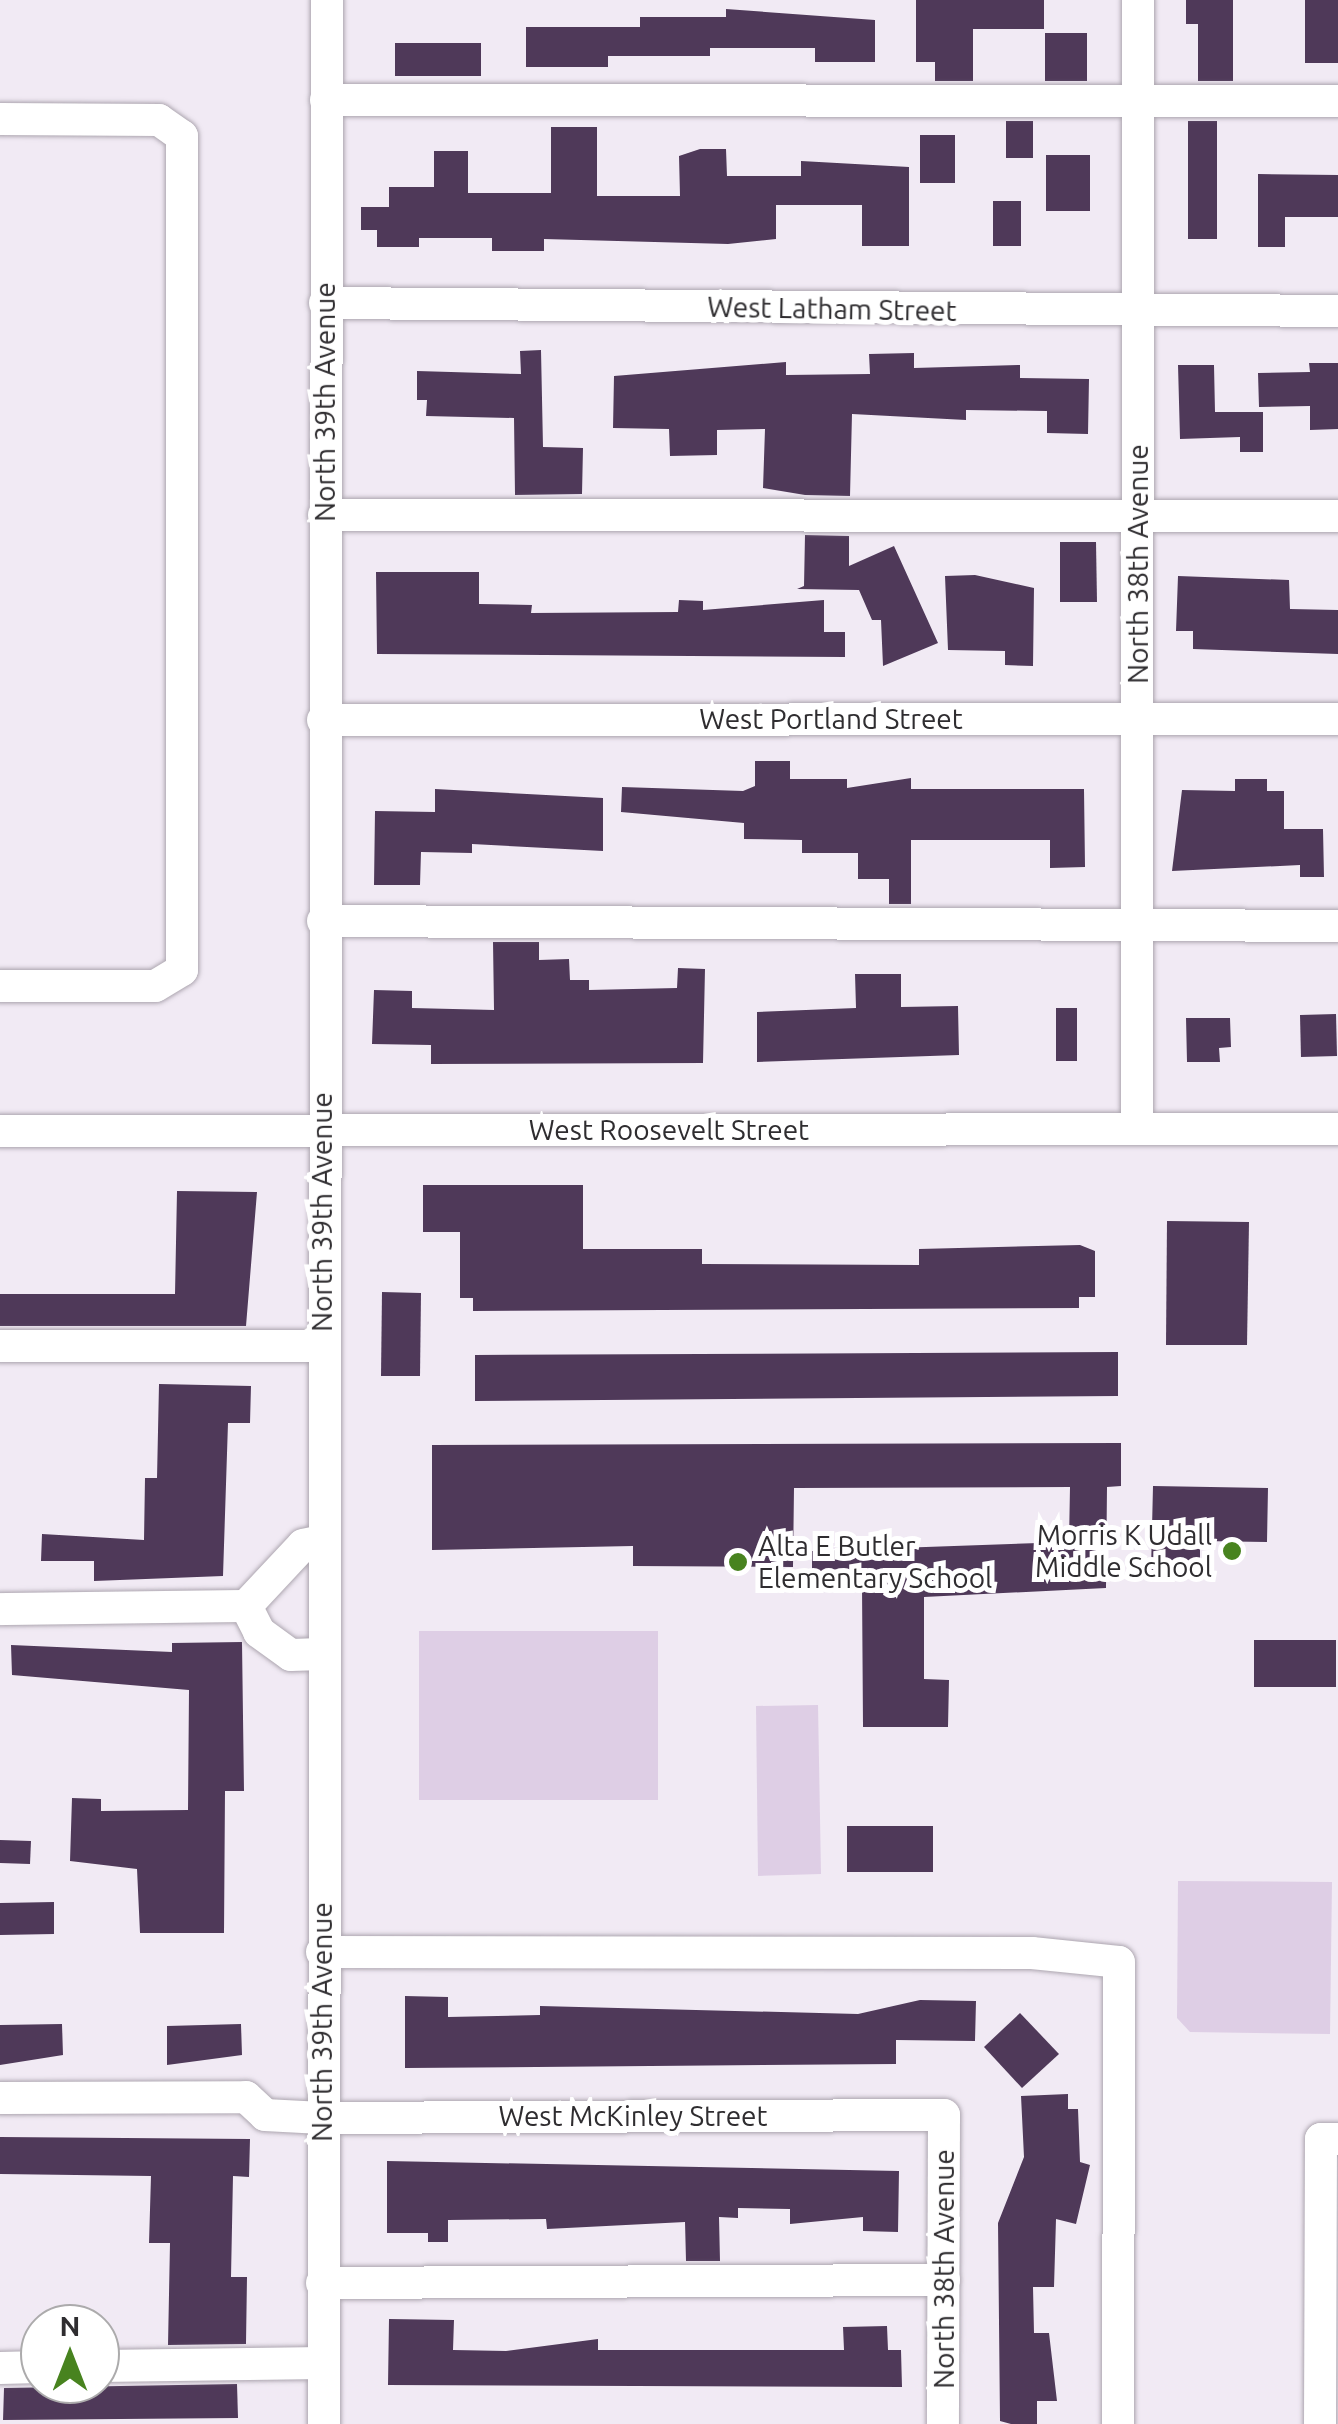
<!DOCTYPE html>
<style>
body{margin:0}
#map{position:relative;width:1338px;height:2424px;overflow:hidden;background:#f1eaf4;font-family:Ubuntu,sans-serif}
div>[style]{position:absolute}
.green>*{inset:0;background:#decee5}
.building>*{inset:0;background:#4f3959}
.roads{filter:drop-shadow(0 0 2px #ada6b0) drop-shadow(0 0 2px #ada6b0)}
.minor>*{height:32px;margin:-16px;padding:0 16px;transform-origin:16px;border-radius:16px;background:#fff}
.dots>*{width:28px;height:28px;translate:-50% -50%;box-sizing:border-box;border:5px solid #fff;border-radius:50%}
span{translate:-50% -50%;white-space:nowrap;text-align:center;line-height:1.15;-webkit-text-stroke:10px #fff;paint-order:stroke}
.street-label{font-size:28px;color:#2f2d30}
.poi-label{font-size:28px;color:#2f2d30}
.right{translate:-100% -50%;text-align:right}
.left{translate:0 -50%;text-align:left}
.north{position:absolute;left:20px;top:2304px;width:100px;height:100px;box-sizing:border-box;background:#fff;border:2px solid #acabac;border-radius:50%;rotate:0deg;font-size:28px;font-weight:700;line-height:40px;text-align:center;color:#2f2d30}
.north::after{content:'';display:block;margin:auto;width:35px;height:45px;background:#48831f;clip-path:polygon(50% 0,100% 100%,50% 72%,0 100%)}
</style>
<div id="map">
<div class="green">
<div style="clip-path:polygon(419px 1631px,658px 1631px,658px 1800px,419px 1800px)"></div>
<div style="clip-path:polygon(818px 1705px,821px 1874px,758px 1876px,756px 1706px)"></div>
<div style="clip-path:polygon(1178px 1881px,1332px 1882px,1330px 2034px,1190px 2032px,1177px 2018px)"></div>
</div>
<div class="building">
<div style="clip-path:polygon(916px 0,1044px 0,1044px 29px,973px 29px,973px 81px,935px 81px,935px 62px,916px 62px)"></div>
<div style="clip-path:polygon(1186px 0,1233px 0,1233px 81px,1198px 81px,1198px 24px,1186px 24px)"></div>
<div style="clip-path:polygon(1305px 0,1338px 0,1338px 63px,1305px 63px)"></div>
<div style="clip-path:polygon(726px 9px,875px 20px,875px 62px,815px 62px,815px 48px,710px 48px,710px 56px,608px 56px,608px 67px,526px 67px,526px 27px,640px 27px,640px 17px,726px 17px)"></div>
<div style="clip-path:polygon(1045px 33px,1087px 33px,1087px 81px,1045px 81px)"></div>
<div style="clip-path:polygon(395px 43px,481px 43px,481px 76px,395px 76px)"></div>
<div style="clip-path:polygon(1006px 121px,1033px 121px,1033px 158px,1006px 158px)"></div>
<div style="clip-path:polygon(1188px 121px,1217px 121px,1217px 239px,1188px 239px)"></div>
<div style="clip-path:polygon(551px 127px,597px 127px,597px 196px,680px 196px,679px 156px,700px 149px,726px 149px,727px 176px,801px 176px,801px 161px,909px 167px,909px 246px,862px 246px,862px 205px,776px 205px,776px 239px,728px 244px,544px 239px,544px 251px,492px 251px,492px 238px,419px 238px,419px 247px,377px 247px,377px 230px,361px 230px,361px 207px,389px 207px,389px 187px,434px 187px,434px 151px,468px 151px,468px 193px,551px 193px)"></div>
<div style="clip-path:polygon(920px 135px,955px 135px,955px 183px,920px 183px)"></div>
<div style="clip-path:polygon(1046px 155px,1090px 155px,1090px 211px,1046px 211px)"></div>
<div style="clip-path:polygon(1258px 174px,1338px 175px,1338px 217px,1285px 217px,1285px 247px,1258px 247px)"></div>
<div style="clip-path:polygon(993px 201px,1021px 201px,1021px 246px,993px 246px)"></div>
<div style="clip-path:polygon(541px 350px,543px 447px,583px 448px,582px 494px,515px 495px,514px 418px,426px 416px,427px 400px,417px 400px,417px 371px,521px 374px,520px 351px)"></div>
<div style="clip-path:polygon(914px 353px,914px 368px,1020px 365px,1020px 378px,1089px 379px,1088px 434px,1047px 433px,1047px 411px,966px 410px,966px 420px,852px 414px,850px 496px,805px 495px,763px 488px,765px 429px,717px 430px,717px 455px,670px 456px,669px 429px,613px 428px,614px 376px,786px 362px,786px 375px,870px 374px,869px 354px)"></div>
<div style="clip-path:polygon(1309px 363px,1338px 363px,1338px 429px,1310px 430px,1310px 406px,1259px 407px,1258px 373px,1310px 372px)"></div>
<div style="clip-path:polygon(1178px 365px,1214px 365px,1215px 412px,1263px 412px,1263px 452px,1240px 452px,1240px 437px,1180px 439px)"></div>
<div style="clip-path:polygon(805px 535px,849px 536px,849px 566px,894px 546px,938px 643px,883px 666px,881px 620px,872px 620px,859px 590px,797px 589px,804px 586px)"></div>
<div style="clip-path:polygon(1060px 542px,1096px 542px,1097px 602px,1060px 602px)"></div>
<div style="clip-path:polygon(376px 572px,479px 572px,479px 604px,532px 605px,531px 613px,678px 612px,679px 600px,703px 601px,703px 610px,824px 600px,824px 632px,845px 632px,845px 657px,377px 654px)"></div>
<div style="clip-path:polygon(975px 575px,1034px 588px,1033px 666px,1005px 665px,1005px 651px,948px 650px,945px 576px)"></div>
<div style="clip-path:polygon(1178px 576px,1289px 580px,1290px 609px,1338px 610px,1338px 654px,1193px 649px,1193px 631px,1176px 631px)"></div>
<div style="clip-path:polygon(755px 761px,790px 761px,790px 779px,847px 779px,847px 788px,911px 778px,911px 789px,1084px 789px,1085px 867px,1050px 868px,1050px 840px,911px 840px,911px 904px,889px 904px,889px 879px,858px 879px,858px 853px,802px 853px,802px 840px,744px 839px,744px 823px,621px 812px,622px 787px,743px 791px,755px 786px)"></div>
<div style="clip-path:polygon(1235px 779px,1267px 779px,1267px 791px,1284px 791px,1284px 829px,1323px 829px,1324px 877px,1300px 877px,1300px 865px,1172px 871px,1182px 790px,1235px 791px)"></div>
<div style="clip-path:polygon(435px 789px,603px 798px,603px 851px,472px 844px,472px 853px,421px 852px,420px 885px,374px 885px,375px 811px,435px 812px)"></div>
<div style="clip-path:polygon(493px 942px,539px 942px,539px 960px,569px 959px,570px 980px,589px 980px,589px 990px,677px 988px,678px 968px,705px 969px,703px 1063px,431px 1064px,431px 1045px,372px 1044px,374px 990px,412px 991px,412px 1008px,494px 1010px)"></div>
<div style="clip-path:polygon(855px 974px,901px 974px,901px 1007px,958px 1006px,959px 1055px,757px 1062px,757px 1012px,856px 1008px)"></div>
<div style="clip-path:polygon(1056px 1008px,1077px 1008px,1077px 1061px,1056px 1061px)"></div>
<div style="clip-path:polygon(1336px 1014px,1337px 1056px,1301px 1057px,1300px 1015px)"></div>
<div style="clip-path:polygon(1186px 1018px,1230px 1018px,1231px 1047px,1219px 1048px,1220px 1062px,1187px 1062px)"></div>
<div style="clip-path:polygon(423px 1185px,583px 1185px,583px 1249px,702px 1249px,702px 1264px,919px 1265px,919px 1249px,1080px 1245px,1095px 1251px,1095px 1297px,1079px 1297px,1079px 1308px,473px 1311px,473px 1298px,460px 1298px,460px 1232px,423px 1232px)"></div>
<div style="clip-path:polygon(177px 1191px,257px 1192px,246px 1326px,0 1326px,0 1294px,175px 1294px)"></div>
<div style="clip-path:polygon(1167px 1221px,1249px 1222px,1247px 1345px,1166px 1345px)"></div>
<div style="clip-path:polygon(382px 1292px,421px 1293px,420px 1376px,381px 1376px)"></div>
<div style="clip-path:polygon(1118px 1352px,1118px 1396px,475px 1401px,475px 1355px)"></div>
<div style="clip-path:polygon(159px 1384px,251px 1386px,250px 1423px,228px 1423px,223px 1576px,94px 1581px,94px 1561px,41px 1561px,42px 1534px,144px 1540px,145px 1478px,157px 1478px)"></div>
<div style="clip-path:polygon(1121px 1443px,1121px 1486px,1107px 1487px,1106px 1588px,924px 1597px,924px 1679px,949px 1680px,948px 1727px,863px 1727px,862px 1586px,812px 1586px,812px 1551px,1069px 1542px,1070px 1487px,794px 1488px,793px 1567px,633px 1566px,633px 1546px,432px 1550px,432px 1445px)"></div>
<div style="clip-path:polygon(1153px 1486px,1268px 1488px,1267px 1542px,1200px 1541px,1200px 1571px,1151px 1570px)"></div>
<div style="clip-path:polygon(1254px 1640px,1336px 1640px,1336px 1687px,1254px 1687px)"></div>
<div style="clip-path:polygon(242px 1642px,244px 1791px,225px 1791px,224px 1933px,140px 1933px,137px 1869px,70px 1861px,72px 1798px,101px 1799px,101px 1811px,188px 1810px,189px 1690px,12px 1675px,11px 1645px,172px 1652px,172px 1643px)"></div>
<div style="clip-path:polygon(847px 1826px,933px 1826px,933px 1872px,847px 1872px)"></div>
<div style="clip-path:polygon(0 1840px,31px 1841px,30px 1864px,0 1863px)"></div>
<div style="clip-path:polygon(54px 1902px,54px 1934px,0 1935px,0 1903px)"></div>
<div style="clip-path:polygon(405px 1996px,448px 1997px,448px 2017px,540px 2015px,540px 2006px,858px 2014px,920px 2000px,976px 2001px,975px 2041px,896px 2040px,896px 2064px,405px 2068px)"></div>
<div style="clip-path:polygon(1020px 2013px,1059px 2054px,1022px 2088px,984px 2047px)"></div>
<div style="clip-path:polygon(62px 2024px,63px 2055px,0 2065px,0 2025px)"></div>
<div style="clip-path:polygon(241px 2024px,242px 2055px,167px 2065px,167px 2026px)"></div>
<div style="clip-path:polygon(1068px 2094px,1068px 2109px,1078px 2109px,1080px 2162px,1090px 2165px,1076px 2224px,1056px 2219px,1054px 2287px,1033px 2287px,1034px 2333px,1049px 2333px,1057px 2401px,1037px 2401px,1037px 2424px,1011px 2424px,1000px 2421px,998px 2223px,1024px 2157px,1021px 2096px)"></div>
<div style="clip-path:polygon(0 2137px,250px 2139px,249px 2177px,233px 2176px,231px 2277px,247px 2277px,246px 2344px,168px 2345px,170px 2243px,149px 2243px,151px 2176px,0 2174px)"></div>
<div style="clip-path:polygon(387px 2161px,899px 2171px,898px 2232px,863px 2231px,863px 2217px,790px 2224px,790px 2209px,738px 2208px,738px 2218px,719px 2217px,720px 2261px,686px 2261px,685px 2222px,547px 2229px,546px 2219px,448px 2220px,448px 2242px,428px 2242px,428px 2233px,387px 2233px)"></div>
<div style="clip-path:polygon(389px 2319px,454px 2320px,453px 2350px,506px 2351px,598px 2339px,598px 2350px,844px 2350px,843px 2327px,887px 2326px,888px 2350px,901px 2350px,902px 2387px,388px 2385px)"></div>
<div style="clip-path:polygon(237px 2384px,238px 2418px,3px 2420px,4px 2388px)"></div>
</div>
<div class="roads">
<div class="minor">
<div style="left:326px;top:100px;width:1012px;rotate:0.06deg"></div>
<div style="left:0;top:119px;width:159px;rotate:0.4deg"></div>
<div style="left:159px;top:120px;width:28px;rotate:35deg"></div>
<div style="left:182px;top:136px;width:834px;rotate:90deg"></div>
<div style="left:182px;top:970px;width:31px;rotate:149deg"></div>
<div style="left:155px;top:986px;width:155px;rotate:180deg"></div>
<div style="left:325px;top:303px;width:1013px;rotate:0.45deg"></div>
<div style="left:324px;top:515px;width:1014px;rotate:0.06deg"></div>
<div style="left:323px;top:720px;width:1015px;rotate:-0.06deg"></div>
<div style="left:323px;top:921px;width:1015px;rotate:0.28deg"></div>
<div style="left:1137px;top:1127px;width:1127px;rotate:-89.95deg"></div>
<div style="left:0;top:1131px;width:1338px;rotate:-0.09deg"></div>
<div style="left:0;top:1346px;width:322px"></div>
<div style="left:246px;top:1606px;width:29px;rotate:63deg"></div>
<div style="left:259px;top:1632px;width:39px;rotate:36deg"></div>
<div style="left:291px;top:1655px;width:31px;rotate:-2deg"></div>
<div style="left:0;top:1609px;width:246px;rotate:-0.7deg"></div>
<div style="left:246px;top:1606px;width:83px;rotate:-46.9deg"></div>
<div style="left:303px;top:1545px;width:19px;rotate:-12deg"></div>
<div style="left:322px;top:1952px;width:710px;rotate:0.08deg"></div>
<div style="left:1032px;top:1953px;width:87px;rotate:5.9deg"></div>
<div style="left:1119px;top:1962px;width:462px;rotate:90.1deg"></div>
<div style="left:0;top:2098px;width:246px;rotate:-0.2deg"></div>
<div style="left:246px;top:2097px;width:26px;rotate:43deg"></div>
<div style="left:265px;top:2115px;width:57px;rotate:3deg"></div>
<div style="left:322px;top:2118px;width:622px;rotate:-0.28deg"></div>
<div style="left:944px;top:2115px;width:309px;rotate:90.2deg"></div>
<div style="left:322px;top:2283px;width:622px;rotate:-0.28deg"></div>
<div style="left:100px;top:2366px;width:223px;rotate:-0.8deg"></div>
<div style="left:0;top:2368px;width:40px;rotate:-1.4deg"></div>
<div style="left:324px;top:2424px;width:2424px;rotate:-89.93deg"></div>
<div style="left:1320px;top:2424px;width:285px;rotate:-89.8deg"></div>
<div style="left:1321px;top:2139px;width:17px"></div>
</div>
</div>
<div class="dots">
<div style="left:1232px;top:1551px;background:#48831f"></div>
<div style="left:738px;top:1562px;background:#48831f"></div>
</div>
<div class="street-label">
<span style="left:832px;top:309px;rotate:1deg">West Latham Street</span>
<span style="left:325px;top:402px;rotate:-90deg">North 39th Avenue</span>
<span style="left:1138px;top:564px;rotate:-90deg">North 38th Avenue</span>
<span style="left:831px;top:719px">West Portland Street</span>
<span style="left:669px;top:1130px">West Roosevelt Street</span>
<span style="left:322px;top:1212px;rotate:-90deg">North 39th Avenue</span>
<span style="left:322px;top:2022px;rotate:-90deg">North 39th Avenue</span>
<span style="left:633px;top:2116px">West McKinley Street</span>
<span style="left:944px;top:2269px;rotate:-90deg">North 38th Avenue</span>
</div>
<div class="poi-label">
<span class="right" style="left:1212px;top:1551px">Morris K Udall<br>Middle School</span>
<span class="left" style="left:758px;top:1562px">Alta E Butler<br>Elementary School</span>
</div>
<div class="north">N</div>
</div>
